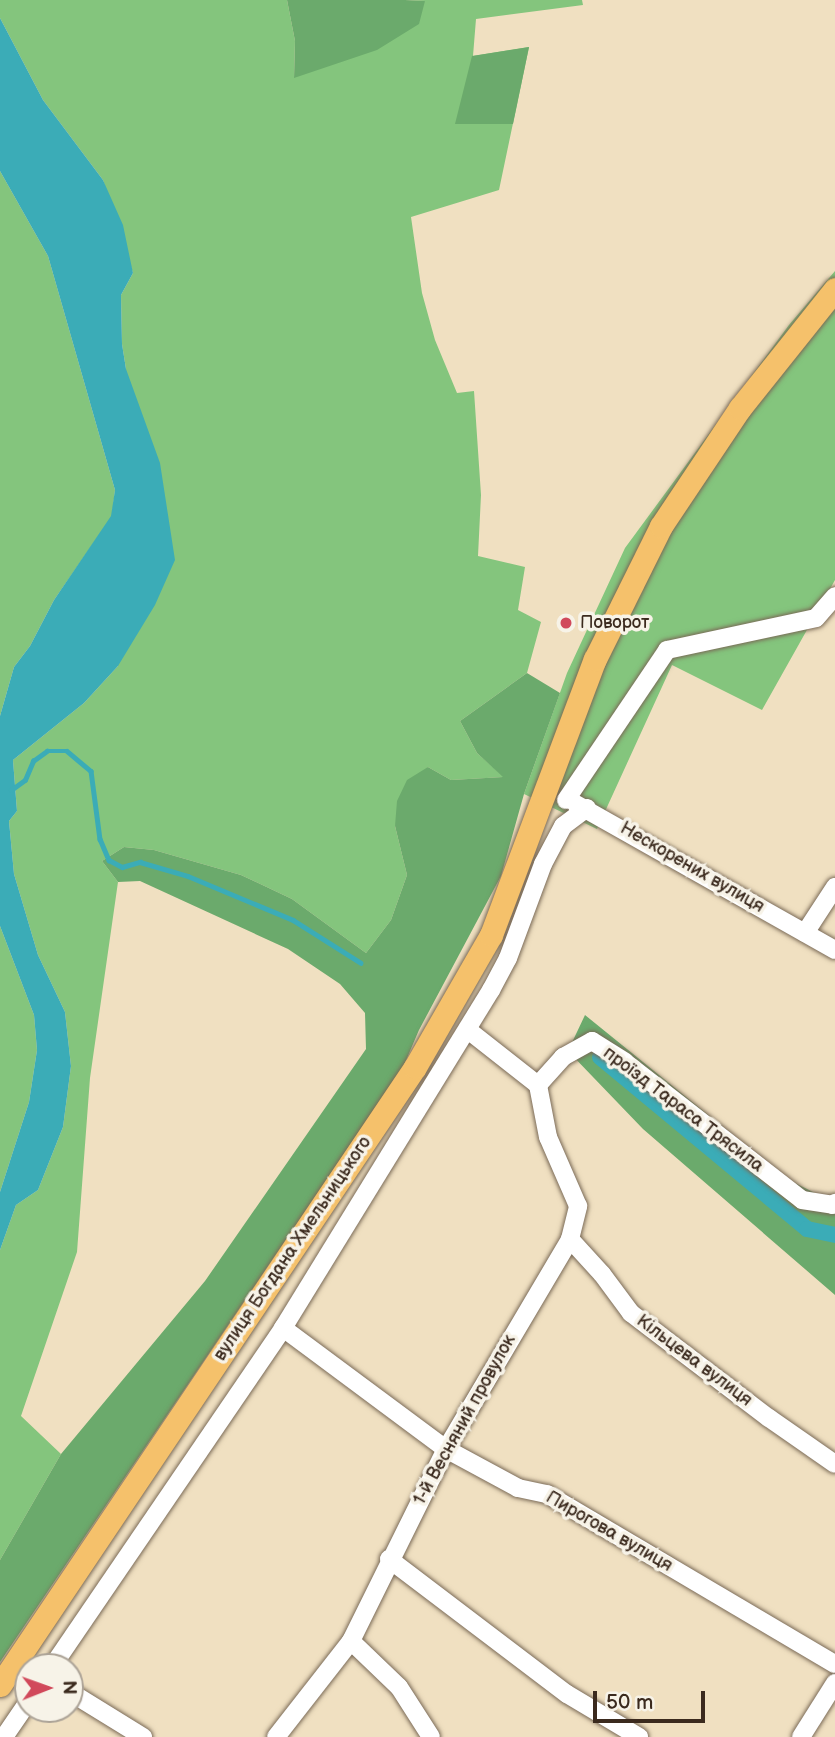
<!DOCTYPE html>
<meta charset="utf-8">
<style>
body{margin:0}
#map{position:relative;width:835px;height:1737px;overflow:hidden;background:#f0e0c1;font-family:"Balsamiq Sans",sans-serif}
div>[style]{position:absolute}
.green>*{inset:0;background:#84c57d}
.forest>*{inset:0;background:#6baa6c}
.water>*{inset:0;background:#3bacb7}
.stream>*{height:4.5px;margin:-2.25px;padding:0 2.25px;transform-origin:2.25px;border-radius:2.25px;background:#3bacb7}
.canal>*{height:16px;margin:-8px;padding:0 8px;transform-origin:8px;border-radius:8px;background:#3bacb7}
.roads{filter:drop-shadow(0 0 2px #7a6a57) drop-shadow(0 0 2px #7a6a57)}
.minor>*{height:18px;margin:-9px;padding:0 9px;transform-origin:9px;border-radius:9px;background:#fff}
.major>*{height:23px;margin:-11.5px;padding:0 11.5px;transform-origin:11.5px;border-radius:11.5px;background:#f5c16b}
.dots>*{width:19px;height:19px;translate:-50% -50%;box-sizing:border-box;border:4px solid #f7f3e8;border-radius:50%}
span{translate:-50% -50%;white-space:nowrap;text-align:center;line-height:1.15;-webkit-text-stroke:7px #f7f3e8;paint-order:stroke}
.poi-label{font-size:18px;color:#3b2a1e}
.left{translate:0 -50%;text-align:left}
.street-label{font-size:18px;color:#3b2a1e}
.north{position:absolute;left:14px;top:1653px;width:70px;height:70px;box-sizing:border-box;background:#f7f3e8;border:2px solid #aca397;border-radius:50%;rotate:89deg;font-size:19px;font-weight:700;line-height:28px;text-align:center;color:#3b2a1e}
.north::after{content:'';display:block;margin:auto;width:24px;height:32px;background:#d1495b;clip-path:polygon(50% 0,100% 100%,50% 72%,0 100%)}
.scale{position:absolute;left:593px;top:1691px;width:112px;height:32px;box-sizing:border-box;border:4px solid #3b2a1e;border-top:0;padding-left:9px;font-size:21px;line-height:24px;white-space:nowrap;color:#3b2a1e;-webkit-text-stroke:5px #f7f3e8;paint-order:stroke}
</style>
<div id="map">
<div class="green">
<div style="clip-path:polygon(0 0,287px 0,295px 41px,294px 77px,425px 1px,405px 0,582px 0,583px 5px,476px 19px,473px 56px,529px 47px,499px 190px,411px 217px,422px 293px,435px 340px,457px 393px,474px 391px,481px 495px,478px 556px,525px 567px,518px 610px,541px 622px,527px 673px,460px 721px,477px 753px,504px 777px,451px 780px,428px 767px,395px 826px,407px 875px,391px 920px,366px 953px,292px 899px,241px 875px,154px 850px,124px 847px,102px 861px,118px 882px,90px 1078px,77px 1252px,21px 1416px,61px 1454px,0 1560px,0 1250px,16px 1205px,38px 1190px,63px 1127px,71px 1066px,65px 1012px,38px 955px,14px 874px,9px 821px,17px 811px,13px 760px,84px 703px,118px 666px,126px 369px,122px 344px,121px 295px,133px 273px,103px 180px,43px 100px,0 18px)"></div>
<div style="clip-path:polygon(0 171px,48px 256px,115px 490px,112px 516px,54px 600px,30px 646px,14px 667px,0 716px)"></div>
<div style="clip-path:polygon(835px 271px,835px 580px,762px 710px,672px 665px,597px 829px,524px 794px,567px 673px,625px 548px,789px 325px)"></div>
<div style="clip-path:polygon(0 926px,34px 1015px,37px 1050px,29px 1102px,0 1192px)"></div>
</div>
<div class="forest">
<div style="clip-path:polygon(287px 0,405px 0,425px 1px,419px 24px,377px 50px,294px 78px,295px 41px)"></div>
<div style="clip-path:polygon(529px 47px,513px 124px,455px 124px,472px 56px)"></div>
<div style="clip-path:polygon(527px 673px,560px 693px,524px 794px,501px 876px,419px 1030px,404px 1065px,0 1662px,0 1560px,61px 1454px,205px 1281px,366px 1049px,365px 1013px,340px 984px,288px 949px,140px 881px,118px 882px,102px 861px,124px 847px,154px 850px,241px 875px,292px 899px,366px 953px,391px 920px,407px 875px,395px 826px,397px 801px,407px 780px,428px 767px,451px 780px,503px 777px,477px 753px,460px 721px)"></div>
<div style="clip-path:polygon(585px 1015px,787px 1179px,827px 1199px,835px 1197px,835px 1295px,643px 1129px,568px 1051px)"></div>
</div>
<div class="water">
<div style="clip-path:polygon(0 18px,43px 100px,103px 180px,123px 225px,133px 273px,121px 295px,122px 344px,126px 369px,160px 463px,175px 560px,155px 605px,118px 666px,84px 703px,13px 760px,17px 811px,9px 821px,14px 874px,38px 955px,65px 1012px,71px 1066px,63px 1127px,38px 1190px,16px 1205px,0 1250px,0 1192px,29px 1102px,37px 1050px,34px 1015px,0 926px,0 716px,14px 667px,30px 646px,54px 600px,111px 516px,115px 490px,48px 256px,0 171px)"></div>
</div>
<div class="stream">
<div style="left:11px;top:790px;width:17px;rotate:-36deg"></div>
<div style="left:25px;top:780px;width:21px;rotate:-67deg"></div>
<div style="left:33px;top:761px;width:17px;rotate:-36deg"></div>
<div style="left:47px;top:751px;width:20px"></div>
<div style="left:67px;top:751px;width:31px;rotate:40deg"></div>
<div style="left:91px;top:771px;width:69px;rotate:82.5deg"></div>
<div style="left:100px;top:839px;width:23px;rotate:67deg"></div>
<div style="left:109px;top:860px;width:15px;rotate:28deg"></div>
<div style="left:122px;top:867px;width:19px;rotate:-16deg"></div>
<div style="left:140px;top:862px;width:50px;rotate:16.3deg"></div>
<div style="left:188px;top:876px;width:114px;rotate:22.7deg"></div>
<div style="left:293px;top:920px;width:80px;rotate:32.3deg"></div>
</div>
<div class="canal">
<div style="left:600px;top:1057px;width:269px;rotate:39.7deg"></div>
<div style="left:807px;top:1229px;width:29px;rotate:12deg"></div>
</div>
<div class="roads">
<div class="minor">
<div style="left:566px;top:800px;width:181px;rotate:-56deg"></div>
<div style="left:667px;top:650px;width:152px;rotate:-12.1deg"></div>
<div style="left:816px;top:618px;width:29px;rotate:-49deg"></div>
<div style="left:576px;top:804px;width:297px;rotate:29.4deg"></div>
<div style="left:805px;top:933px;width:55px;rotate:-56.9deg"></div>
<div style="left:468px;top:1030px;width:89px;rotate:38.2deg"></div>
<div style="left:538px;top:1085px;width:38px;rotate:-48deg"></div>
<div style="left:563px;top:1057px;width:33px;rotate:-29deg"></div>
<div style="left:592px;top:1041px;width:39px;rotate:32deg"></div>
<div style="left:625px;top:1062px;width:224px;rotate:37.9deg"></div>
<div style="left:802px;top:1200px;width:30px;rotate:9deg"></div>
<div style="left:832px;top:1205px;width:4px;rotate:-34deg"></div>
<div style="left:570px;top:1239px;width:47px;rotate:47.6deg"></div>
<div style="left:602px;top:1274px;width:49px;rotate:53.4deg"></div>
<div style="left:631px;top:1313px;width:173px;rotate:37.3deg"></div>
<div style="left:769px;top:1418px;width:80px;rotate:34.9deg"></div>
<div style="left:283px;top:1328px;width:203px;rotate:36.6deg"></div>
<div style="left:446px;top:1449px;width:82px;rotate:28.4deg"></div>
<div style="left:518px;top:1488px;width:30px;rotate:12deg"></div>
<div style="left:547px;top:1494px;width:334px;rotate:30.6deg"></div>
<div style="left:389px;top:1559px;width:223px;rotate:37.2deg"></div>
<div style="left:567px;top:1694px;width:84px;rotate:30.8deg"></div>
<div style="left:351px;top:1641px;width:66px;rotate:43.8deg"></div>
<div style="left:399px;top:1687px;width:59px;rotate:57.4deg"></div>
<div style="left:52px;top:1667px;width:410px;rotate:-55.7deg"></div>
<div style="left:283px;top:1328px;width:397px;rotate:-58.4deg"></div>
<div style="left:491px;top:990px;width:36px;rotate:-62deg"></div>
<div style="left:508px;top:958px;width:100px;rotate:-69.6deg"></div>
<div style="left:543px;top:864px;width:43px;rotate:-62.2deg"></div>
<div style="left:563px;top:826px;width:30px;rotate:-37deg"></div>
<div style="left:70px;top:1692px;width:86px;rotate:31.7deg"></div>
<div style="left:4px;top:1737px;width:42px;rotate:-55.6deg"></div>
<div style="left:276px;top:1737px;width:122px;rotate:-52deg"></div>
<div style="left:351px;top:1641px;width:214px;rotate:-63.7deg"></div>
<div style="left:446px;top:1449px;width:244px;rotate:-59.4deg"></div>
<div style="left:570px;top:1239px;width:34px;rotate:-76deg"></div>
<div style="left:578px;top:1206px;width:75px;rotate:-113.5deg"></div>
<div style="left:548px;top:1137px;width:53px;rotate:-100.9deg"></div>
<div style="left:801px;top:1737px;width:64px;rotate:-57.8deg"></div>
</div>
<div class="major">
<div style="left:0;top:1685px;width:744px;rotate:-56.12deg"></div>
<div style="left:415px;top:1067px;width:152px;rotate:-60.1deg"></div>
<div style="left:491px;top:935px;width:295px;rotate:-69.4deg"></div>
<div style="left:595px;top:659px;width:148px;rotate:-63.6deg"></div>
<div style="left:661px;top:526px;width:142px;rotate:-56.2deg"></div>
<div style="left:740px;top:408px;width:152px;rotate:-51.4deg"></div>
</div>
</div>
<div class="dots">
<div style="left:566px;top:623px;background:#d1495b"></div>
</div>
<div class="poi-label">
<span class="left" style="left:580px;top:623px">Поворот</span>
</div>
<div class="street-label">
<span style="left:692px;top:868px;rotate:30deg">Нескорених вулиця</span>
<span style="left:683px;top:1110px;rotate:37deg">проїзд Тараса Трясила</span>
<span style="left:293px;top:1249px;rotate:-56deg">вулиця Богдана Хмельницького</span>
<span style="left:694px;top:1361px;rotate:37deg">Кільцева вулиця</span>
<span style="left:465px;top:1420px;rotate:-61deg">1-й Весняний провулок</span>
<span style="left:609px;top:1532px;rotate:30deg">Пирогова вулиця</span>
</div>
<div class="north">N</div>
<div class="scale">50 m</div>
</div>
